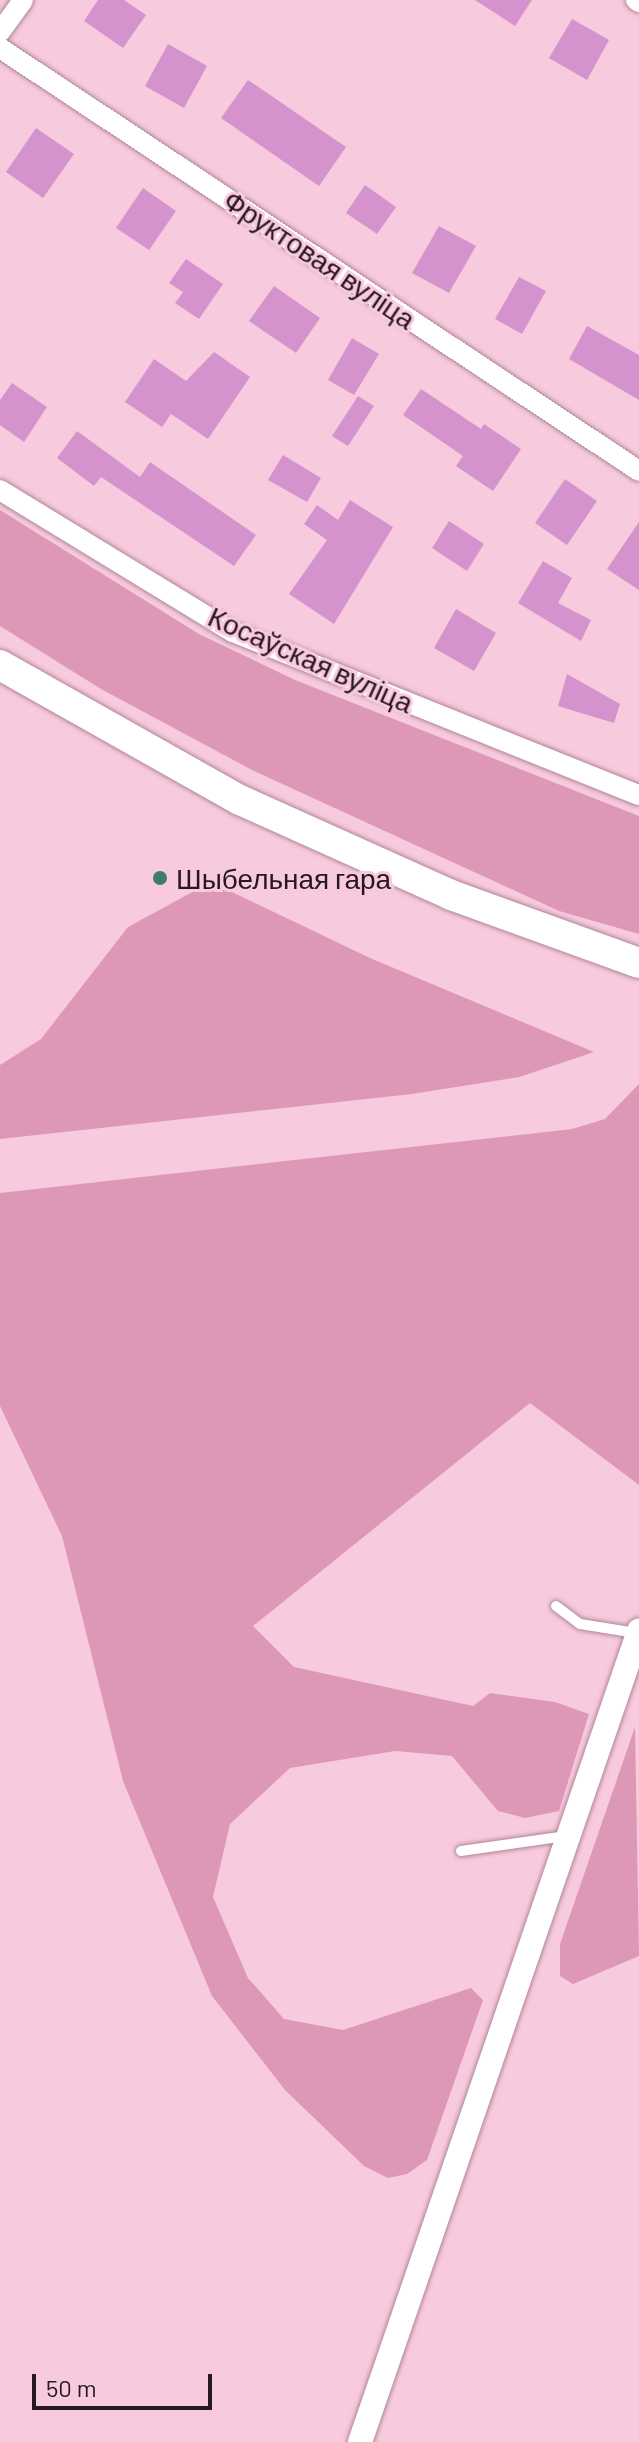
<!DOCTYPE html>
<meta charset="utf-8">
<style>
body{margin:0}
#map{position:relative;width:639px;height:2442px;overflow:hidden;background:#f8cade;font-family:Barlow,sans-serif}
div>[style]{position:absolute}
.green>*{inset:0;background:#dd98b7}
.building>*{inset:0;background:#d493cc}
.roads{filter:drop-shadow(0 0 2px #b18699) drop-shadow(0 0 2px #b18699)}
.service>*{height:10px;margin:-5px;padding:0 5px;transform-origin:5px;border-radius:5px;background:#fff}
.minor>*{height:20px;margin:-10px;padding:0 10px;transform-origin:10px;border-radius:10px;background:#fff}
.tertiary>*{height:24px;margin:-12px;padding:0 12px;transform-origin:12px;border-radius:12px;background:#fff}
.primary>*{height:30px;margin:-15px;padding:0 15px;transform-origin:15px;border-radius:15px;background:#fff}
.dots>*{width:22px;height:22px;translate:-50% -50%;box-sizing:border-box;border:4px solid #f8cade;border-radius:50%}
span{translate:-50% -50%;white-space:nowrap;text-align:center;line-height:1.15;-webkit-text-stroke:6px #f8cade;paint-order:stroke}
.street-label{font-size:28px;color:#27171e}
.poi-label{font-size:28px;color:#27171e}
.left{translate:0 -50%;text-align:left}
.scale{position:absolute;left:32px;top:2374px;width:180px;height:36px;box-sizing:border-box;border:4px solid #27171e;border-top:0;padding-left:10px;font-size:24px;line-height:28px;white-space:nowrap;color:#27171e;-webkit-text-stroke:6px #f8cade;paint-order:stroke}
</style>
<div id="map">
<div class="green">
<div style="clip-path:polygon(0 510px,199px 634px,295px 680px,639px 816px,639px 934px,559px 911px,252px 770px,101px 689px,0 626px)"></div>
<div style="clip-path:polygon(211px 882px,370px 958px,594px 1052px,519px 1077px,412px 1094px,0 1139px,0 1065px,41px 1039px,128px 927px)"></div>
<div style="clip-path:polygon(639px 1084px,639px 1485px,530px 1403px,253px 1626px,294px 1667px,473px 1706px,490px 1693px,555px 1702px,589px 1714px,559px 1811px,525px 1818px,498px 1811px,452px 1756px,395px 1751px,290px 1768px,230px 1824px,213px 1897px,248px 1978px,284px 2019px,343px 2030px,471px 1988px,483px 2000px,427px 2160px,407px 2174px,388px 2178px,364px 2166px,285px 2090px,212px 1996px,123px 1781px,62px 1536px,0 1406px,0 1193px,572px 1129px,605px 1119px)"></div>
<div style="clip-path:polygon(635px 1727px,639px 1956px,573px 1984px,560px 1976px,560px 1944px)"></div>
</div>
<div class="building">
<div style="clip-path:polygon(98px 0,124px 0,146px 15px,123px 48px,84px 21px)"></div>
<div style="clip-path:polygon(475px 0,532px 0,515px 26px)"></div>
<div style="clip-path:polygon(572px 19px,609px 40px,587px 80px,549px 58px)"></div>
<div style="clip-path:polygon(168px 44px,207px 66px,184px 108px,145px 86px)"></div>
<div style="clip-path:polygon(248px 80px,346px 147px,319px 186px,221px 118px)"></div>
<div style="clip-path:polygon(36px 128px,74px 154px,43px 198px,6px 172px)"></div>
<div style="clip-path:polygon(365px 185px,396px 207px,377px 234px,346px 213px)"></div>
<div style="clip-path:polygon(143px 188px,176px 211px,149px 250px,116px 228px)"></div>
<div style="clip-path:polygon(439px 226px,476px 246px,449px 293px,412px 273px)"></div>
<div style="clip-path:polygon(186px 259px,223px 284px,199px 319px,175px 303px,183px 292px,169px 283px)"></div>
<div style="clip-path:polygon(519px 277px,546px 291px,522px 334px,495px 319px)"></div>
<div style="clip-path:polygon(274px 286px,320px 318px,296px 353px,249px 321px)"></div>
<div style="clip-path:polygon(587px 326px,639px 355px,639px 400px,569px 359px)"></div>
<div style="clip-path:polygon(352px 338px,379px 354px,354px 395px,328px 380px)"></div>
<div style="clip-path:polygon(214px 352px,250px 377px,208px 439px,171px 414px,162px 427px,125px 402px,154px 359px,186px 381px)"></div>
<div style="clip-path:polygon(12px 383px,47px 407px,24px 442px,0 425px,0 400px)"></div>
<div style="clip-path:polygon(421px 389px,481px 429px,484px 424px,521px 449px,493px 491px,456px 466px,463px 456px,403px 415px)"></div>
<div style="clip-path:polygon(358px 396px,374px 406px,348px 446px,332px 436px)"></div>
<div style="clip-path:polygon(77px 431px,140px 477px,150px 462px,256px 535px,234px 566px,101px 477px,94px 486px,57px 458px)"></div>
<div style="clip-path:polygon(283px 455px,321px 478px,307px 502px,268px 480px)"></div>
<div style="clip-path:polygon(565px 479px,597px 501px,567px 545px,535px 523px)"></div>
<div style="clip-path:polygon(350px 500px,393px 527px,334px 624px,289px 594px,327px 540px,304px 524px,317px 505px,338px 520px)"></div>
<div style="clip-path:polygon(449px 521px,484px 544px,467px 571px,432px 548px)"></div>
<div style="clip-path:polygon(639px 522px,639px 590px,607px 569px)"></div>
<div style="clip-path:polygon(543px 561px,572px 578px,558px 603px,591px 620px,581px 641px,518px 603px)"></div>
<div style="clip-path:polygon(456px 609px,496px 633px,474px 671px,434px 648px)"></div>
<div style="clip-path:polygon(567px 674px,620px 704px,614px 723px,558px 706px)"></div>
</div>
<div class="roads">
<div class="service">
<div style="left:556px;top:1606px;width:30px;rotate:37deg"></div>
<div style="left:580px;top:1624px;width:57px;rotate:9.1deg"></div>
<div style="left:461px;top:1851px;width:107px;rotate:-8.1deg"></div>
</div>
<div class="minor">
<div style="left:636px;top:0;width:4px;rotate:34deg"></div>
<div style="left:0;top:32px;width:39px;rotate:-54deg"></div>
<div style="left:0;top:48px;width:766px;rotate:33.5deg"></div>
<div style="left:0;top:490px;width:273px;rotate:31.4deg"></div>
<div style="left:233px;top:632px;width:437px;rotate:21.9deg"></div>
</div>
<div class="tertiary">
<div style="left:360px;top:2442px;width:858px;rotate:-71.02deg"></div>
</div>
<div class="primary">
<div style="left:0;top:665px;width:275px;rotate:29.4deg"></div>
<div style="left:240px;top:800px;width:231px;rotate:24.2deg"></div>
<div style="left:451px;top:895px;width:200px;rotate:19.9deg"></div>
</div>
</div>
<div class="dots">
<div style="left:160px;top:878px;background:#3e7c68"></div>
</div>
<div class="street-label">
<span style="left:320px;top:259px;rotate:34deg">Фруктовая вуліца</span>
<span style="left:311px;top:659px;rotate:24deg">Косаўская вуліца</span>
</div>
<div class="poi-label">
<span class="left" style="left:176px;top:878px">Шыбельная гара</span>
</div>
<div class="scale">50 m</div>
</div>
